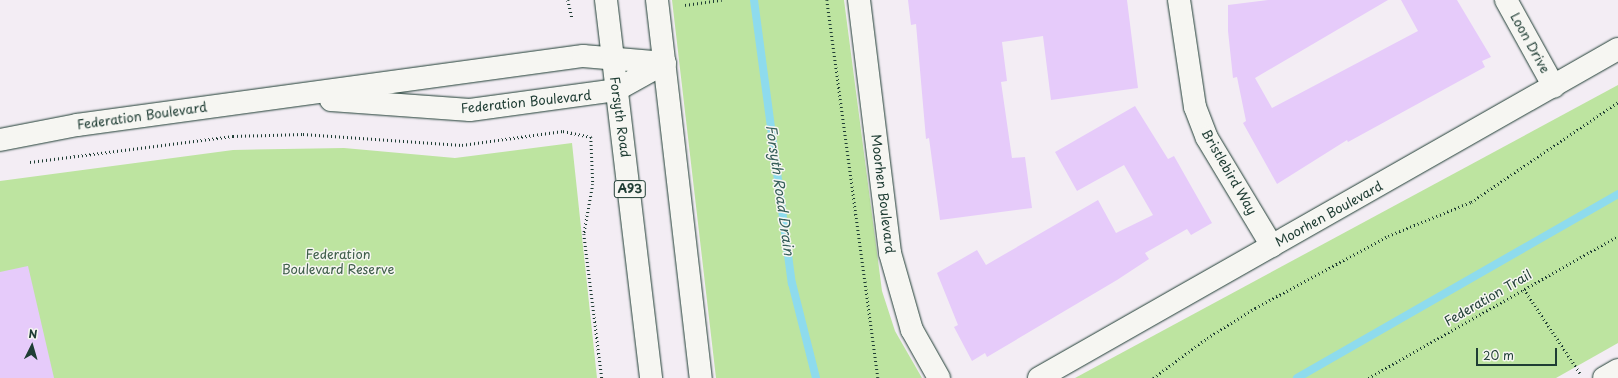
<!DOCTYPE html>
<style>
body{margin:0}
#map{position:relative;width:1618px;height:378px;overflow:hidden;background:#f3edf4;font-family:"Playpen Sans",sans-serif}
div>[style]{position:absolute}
.green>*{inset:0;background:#bde4a0}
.stream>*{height:8px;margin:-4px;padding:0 4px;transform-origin:4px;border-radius:4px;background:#8edbed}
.building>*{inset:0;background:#e6cbfa}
.path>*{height:2.5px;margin-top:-1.25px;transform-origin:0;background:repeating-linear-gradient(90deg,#1f3d34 0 1px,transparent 0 4px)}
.roads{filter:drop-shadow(0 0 1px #1f3d34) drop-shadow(0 0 1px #1f3d34)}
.minor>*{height:22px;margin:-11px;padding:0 11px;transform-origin:11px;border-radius:11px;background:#f6f6f2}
.highway>*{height:22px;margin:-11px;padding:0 11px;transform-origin:11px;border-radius:11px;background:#f6f6f2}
span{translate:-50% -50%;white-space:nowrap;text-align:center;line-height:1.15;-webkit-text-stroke:3px #f6f6f2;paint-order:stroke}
.shield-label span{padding:1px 3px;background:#f6f6f2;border:1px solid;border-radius:3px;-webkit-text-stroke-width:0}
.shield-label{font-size:12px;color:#1f3d34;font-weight:700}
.street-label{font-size:13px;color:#1f3d34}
.park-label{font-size:13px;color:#3f5e4a}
.water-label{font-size:14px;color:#355d59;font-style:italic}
.north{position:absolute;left:12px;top:326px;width:40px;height:40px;-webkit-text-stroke:3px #f6f6f2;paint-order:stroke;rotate:5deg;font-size:11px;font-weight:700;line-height:16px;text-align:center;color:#1f3d34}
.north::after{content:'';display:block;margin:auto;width:14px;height:18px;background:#1f3d34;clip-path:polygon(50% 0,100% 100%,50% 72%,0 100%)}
.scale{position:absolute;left:1476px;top:348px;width:81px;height:18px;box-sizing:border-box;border:2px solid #1f3d34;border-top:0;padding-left:5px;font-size:12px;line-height:14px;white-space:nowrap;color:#1f3d34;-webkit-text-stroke:3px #f6f6f2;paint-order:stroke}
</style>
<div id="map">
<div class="green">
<div style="clip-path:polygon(672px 0,844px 0,882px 291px,895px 331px,922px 378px,716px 378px)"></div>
<div style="clip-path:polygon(1618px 85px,1618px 343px,1556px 378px,1075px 378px)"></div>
<div style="clip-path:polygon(572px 143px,597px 378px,0 378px,0 181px,233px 150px,344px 148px,455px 158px)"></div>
</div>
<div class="stream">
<div style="left:754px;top:0;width:286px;rotate:82.4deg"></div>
<div style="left:792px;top:283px;width:98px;rotate:75.8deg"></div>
<div style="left:1297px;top:378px;width:370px;rotate:-29.8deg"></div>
</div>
<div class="building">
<div style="clip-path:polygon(908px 0,1127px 0,1138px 88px,1051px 100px,1043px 36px,1002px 42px,1007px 81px,1001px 82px,1012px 158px,1025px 157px,1032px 208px,940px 220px,929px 138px,926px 139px,916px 24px,911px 25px)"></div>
<div style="clip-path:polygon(1268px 0,1388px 0,1255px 78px,1272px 108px,1418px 31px,1401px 0,1457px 0,1491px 57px,1482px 61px,1485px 67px,1348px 142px,1347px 140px,1277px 184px,1243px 123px,1246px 121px,1237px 77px,1233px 78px,1228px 31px,1228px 5px)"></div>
<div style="clip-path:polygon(1135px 106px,1168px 159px,1174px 156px,1212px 223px,1191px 235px,1187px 229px,1145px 253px,1149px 259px,1117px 280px,987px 357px,985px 353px,972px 361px,954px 327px,958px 325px,937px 273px,977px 250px,986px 265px,1098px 200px,1116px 233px,1153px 215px,1124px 165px,1077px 191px,1055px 152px)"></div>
<div style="clip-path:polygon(28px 266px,54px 378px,0 378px,0 272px)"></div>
</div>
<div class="path">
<div style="left:568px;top:0;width:18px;rotate:77deg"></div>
<div style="left:827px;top:0;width:381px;rotate:82.3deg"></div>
<div style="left:685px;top:5px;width:37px;rotate:-8deg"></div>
<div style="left:30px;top:162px;width:205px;rotate:-7.3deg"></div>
<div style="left:233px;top:136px;width:70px;rotate:-1.6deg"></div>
<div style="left:303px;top:134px;width:159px;rotate:4deg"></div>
<div style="left:462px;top:145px;width:102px;rotate:-7.9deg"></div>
<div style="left:563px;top:131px;width:29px;rotate:12deg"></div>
<div style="left:591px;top:137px;width:47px;rotate:87.6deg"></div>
<div style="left:593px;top:184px;width:51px;rotate:100.2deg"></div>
<div style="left:584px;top:234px;width:145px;rotate:82.9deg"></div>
<div style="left:1524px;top:289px;width:101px;rotate:56.3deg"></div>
<div style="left:1153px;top:378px;width:67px;rotate:-36.5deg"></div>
<div style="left:1207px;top:338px;width:57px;rotate:-32deg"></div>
<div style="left:1255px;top:308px;width:151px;rotate:-28.4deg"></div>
<div style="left:1388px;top:236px;width:90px;rotate:-22.3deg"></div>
<div style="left:1471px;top:202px;width:178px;rotate:-34.2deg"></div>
<div style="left:1368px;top:378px;width:288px;rotate:-29.6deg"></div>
</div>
<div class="roads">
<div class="minor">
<div style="left:859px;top:0;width:255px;rotate:83deg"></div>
<div style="left:890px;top:253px;width:80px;rotate:74.1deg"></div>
<div style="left:912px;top:330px;width:55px;rotate:60.6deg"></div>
<div style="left:1179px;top:0;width:108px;rotate:81.5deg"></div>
<div style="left:1195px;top:107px;width:33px;rotate:69deg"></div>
<div style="left:1207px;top:138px;width:126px;rotate:59deg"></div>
<div style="left:1506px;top:0;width:99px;rotate:61.1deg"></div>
<div style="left:331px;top:100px;width:139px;rotate:4.1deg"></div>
<div style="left:470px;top:110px;width:147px;rotate:-7.8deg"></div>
<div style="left:616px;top:90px;width:56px;rotate:-28.9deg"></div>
<div style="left:0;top:140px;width:78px;rotate:-11deg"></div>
<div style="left:77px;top:125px;width:511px;rotate:-7.77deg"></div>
<div style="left:583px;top:56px;width:82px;rotate:4.9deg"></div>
<div style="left:1039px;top:378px;width:666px;rotate:-29.61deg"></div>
<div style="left:1604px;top:378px;width:16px;rotate:-30deg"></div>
</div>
<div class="highway">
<div style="left:606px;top:0;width:381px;rotate:83.2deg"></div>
<div style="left:657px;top:0;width:381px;rotate:83.4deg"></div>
</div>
</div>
<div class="shield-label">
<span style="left:630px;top:189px">A93</span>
</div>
<div class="street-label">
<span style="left:1530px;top:43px;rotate:61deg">Loon Drive</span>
<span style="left:526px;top:102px;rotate:-6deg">Federation Boulevard</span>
<span style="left:142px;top:116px;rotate:-8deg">Federation Boulevard</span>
<span style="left:620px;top:117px;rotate:82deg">Forsyth Road</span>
<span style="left:1229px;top:172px;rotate:60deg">Bristlebird Way</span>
<span style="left:883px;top:194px;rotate:83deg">Moorhen Boulevard</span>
<span style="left:1329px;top:214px;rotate:-29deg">Moorhen Boulevard</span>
<span style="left:1488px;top:298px;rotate:-30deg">Federation Trail</span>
</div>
<div class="park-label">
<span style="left:338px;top:262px">Federation<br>Boulevard Reserve</span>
</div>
<div class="water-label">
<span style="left:780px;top:190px;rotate:82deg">Forsyth Road Drain</span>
</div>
<div class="north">N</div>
<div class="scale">20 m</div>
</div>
